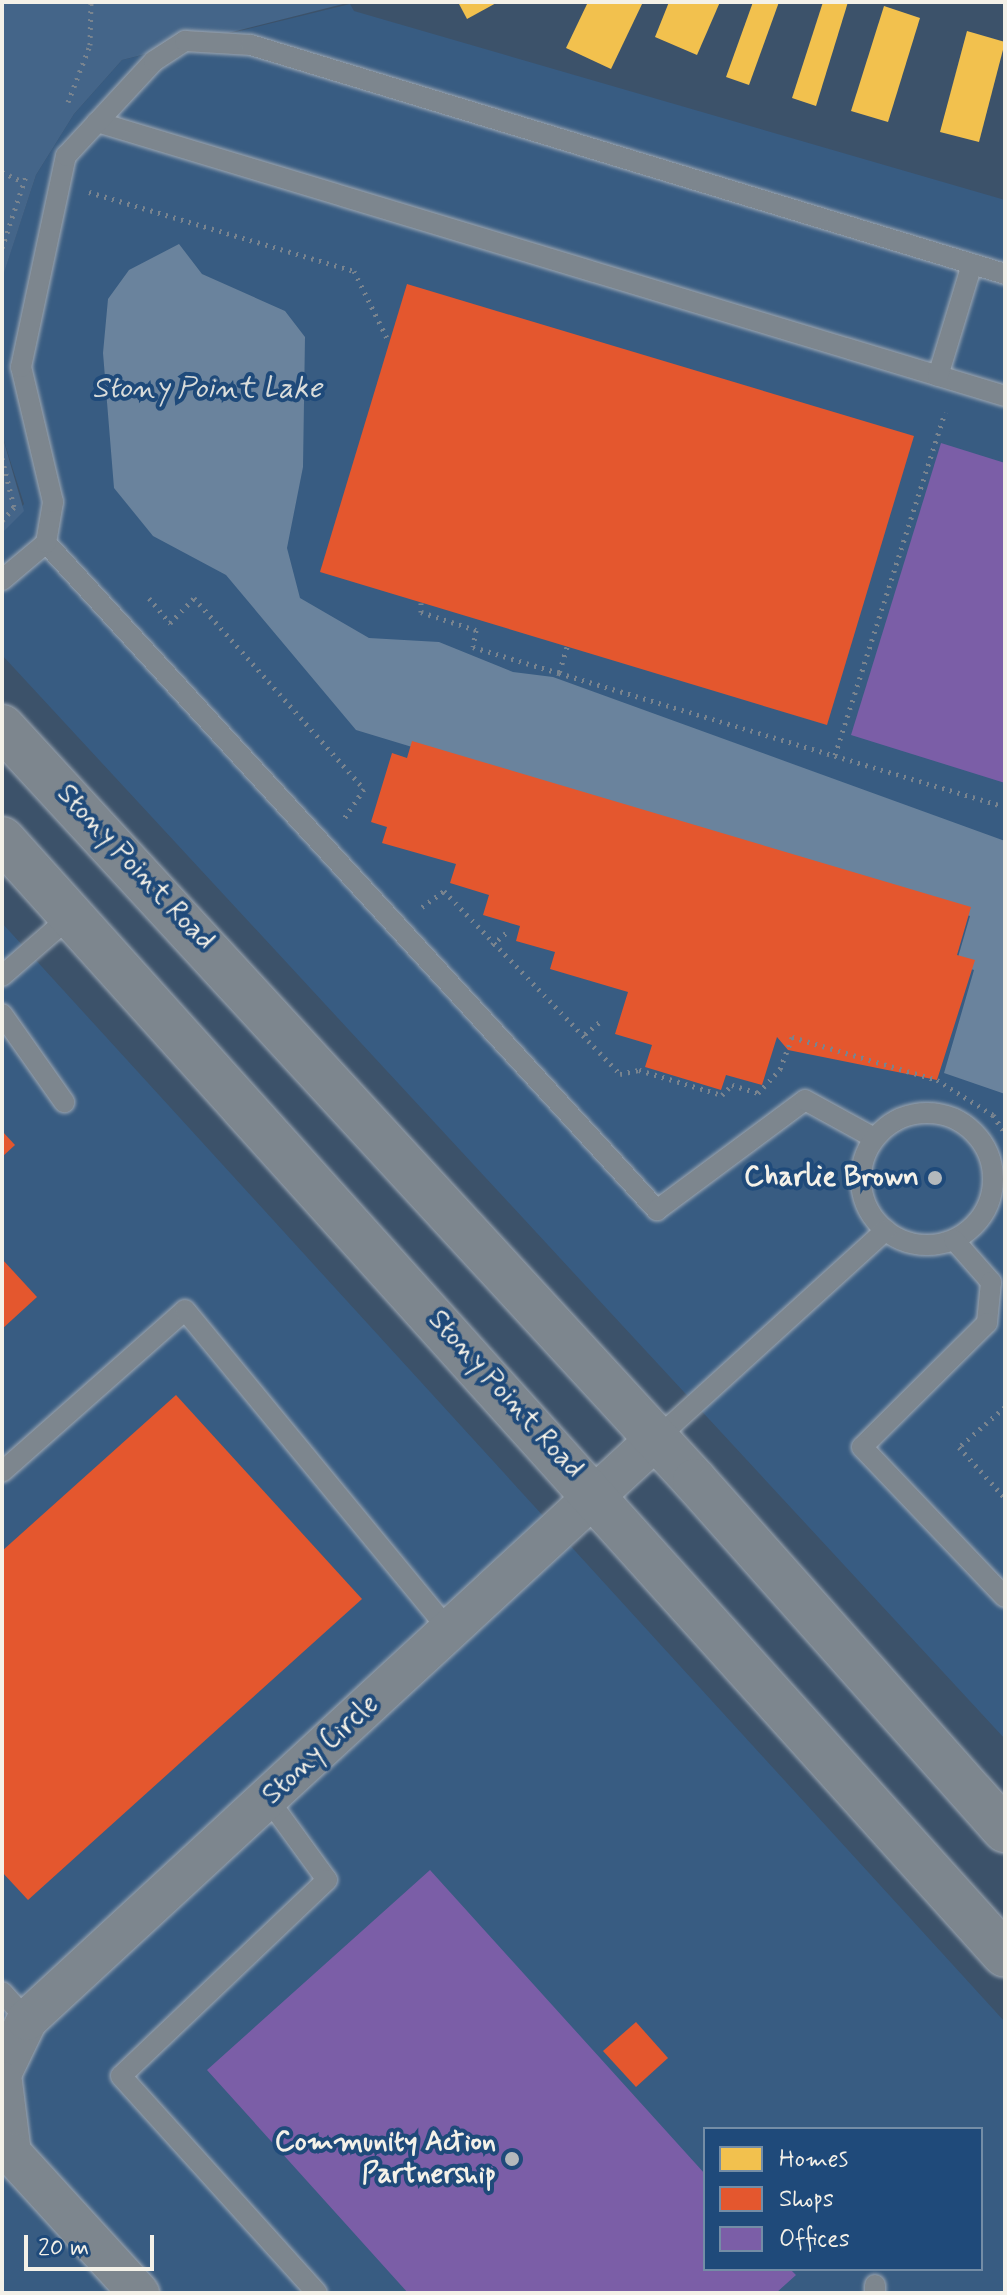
<!DOCTYPE html>
<style>
body{margin:0}
#map{position:relative;width:1007px;height:2295px;overflow:hidden;background:#3c526a;font-family:Mynerve,sans-serif}
div>[style]{position:absolute}
.built>*{inset:0;background:#385c82}
.green>*{inset:0;background:#446589}
.water>*{inset:0;background:#6a839d}
.homes>*{inset:0;background:#f2c14e}
.shops>*{inset:0;background:#e4572e}
.offices>*{inset:0;background:#7b5ea7}
.path>*{height:5px;margin-top:-2.5px;transform-origin:0;background:repeating-linear-gradient(90deg,#79848f 0 2px,transparent 0 8px)}
.roads{filter:drop-shadow(0 0 2px #9fa8b2) drop-shadow(0 0 2px #9fa8b2)}
.lane>*{height:20px;margin:-10px;padding:0 10px;transform-origin:10px;border-radius:10px;background:#7d868e}
.lane>.ring{margin:-10px;padding:0;box-sizing:content-box;background:none;border:20px solid #7d868e;border-radius:50%}
.street>*{height:40px;margin:-20px;padding:0 20px;transform-origin:20px;border-radius:20px;background:#7d868e}
.secondary>*{height:44px;margin:-22px;padding:0 22px;transform-origin:22px;border-radius:22px;background:#7d868e}
.dots>*{width:22px;height:22px;translate:-50% -50%;box-sizing:border-box;border:4px solid #1f4a7a;border-radius:50%}
span{translate:-50% -50%;white-space:nowrap;text-align:center;line-height:1.15;-webkit-text-stroke:8px #1f4a7a;paint-order:stroke}
.street-label{font-size:28px;color:#f4f1e8}
.poi-label{font-size:28px;color:#f4f1e8;font-weight:700}
.right{translate:-100% -50%;text-align:right}
.water-label{font-size:30px;color:#d9dcda;font-style:italic}
.frame{position:absolute;inset:0;border:4px solid #f4f1e8;pointer-events:none}
.legend{position:absolute;left:703px;top:2127px;width:280px;height:144px;box-sizing:border-box;background:#1f4a7a;border:2px solid #748da6;margin:0;padding:10px 14px;list-style:none;font-size:24px;color:#f4f1e8}
.legend li{display:flex;align-items:center;gap:16px;height:40px}
.legend b{width:40px;border:2px solid #748da6}
.scale{position:absolute;left:24px;top:2235px;width:130px;height:36px;box-sizing:border-box;border:4px solid #f4f1e8;border-top:0;padding-left:10px;font-size:24px;line-height:28px;white-space:nowrap;color:#f4f1e8;-webkit-text-stroke:6px #1f4a7a;paint-order:stroke}
</style>
<div id="map">
<div class="built">
<div style="clip-path:polygon(350px 4px,354px 11px,1005px 200px,1005px 1739px,2px 655px,2px 533px,24px 504px,2px 435px,2px 278px,36px 175px,74px 114px,122px 60px)"></div>
<div style="clip-path:polygon(evenodd,2px 923px,1005px 2022px,1005px 2293px,2px 2293px,2px 923px,705px 2129px,981px 2129px,981px 2269px,705px 2269px,705px 2129px)"></div>
</div>
<div class="green">
<div style="clip-path:polygon(2px 2px,351px 2px,122px 60px,74px 114px,36px 175px,2px 279px)"></div>
<div style="clip-path:polygon(2px 435px,24px 511px,2px 533px)"></div>
</div>
<div class="water">
<div style="clip-path:polygon(179px 244px,202px 274px,285px 311px,305px 337px,303px 467px,287px 548px,300px 598px,369px 638px,439px 642px,513px 672px,553px 677px,1005px 841px,1005px 1094px,944px 1073px,974px 970px,956px 964px,970px 916px,356px 730px,226px 575px,153px 536px,114px 488px,103px 353px,108px 299px,129px 270px)"></div>
</div>
<div class="homes">
<div style="clip-path:polygon(458px 2px,498px 2px,467px 19px)"></div>
<div style="clip-path:polygon(588px 2px,643px 2px,611px 69px,566px 48px)"></div>
<div style="clip-path:polygon(669px 2px,720px 2px,697px 55px,655px 37px)"></div>
<div style="clip-path:polygon(753px 2px,779px 2px,749px 85px,726px 77px)"></div>
<div style="clip-path:polygon(823px 2px,848px 2px,816px 106px,792px 98px)"></div>
<div style="clip-path:polygon(884px 6px,920px 18px,888px 122px,851px 111px)"></div>
<div style="clip-path:polygon(967px 31px,1005px 42px,979px 142px,940px 132px)"></div>
</div>
<div class="shops">
<div style="clip-path:polygon(407px 284px,914px 436px,827px 725px,320px 572px)"></div>
<div style="clip-path:polygon(412px 741px,971px 907px,957px 955px,975px 960px,937px 1080px,788px 1050px,777px 1037px,762px 1085px,726px 1075px,721px 1090px,645px 1067px,652px 1045px,615px 1034px,628px 992px,550px 969px,555px 952px,516px 941px,520px 926px,483px 915px,489px 895px,450px 883px,456px 864px,382px 843px,387px 827px,371px 822px,392px 753px,407px 758px)"></div>
<div style="clip-path:polygon(2px 1131px,15px 1145px,2px 1157px)"></div>
<div style="clip-path:polygon(2px 1259px,37px 1297px,2px 1329px)"></div>
<div style="clip-path:polygon(176px 1395px,362px 1599px,28px 1900px,2px 1872px,2px 1551px)"></div>
<div style="clip-path:polygon(636px 2022px,668px 2058px,636px 2087px,603px 2051px)"></div>
</div>
<div class="offices">
<div style="clip-path:polygon(941px 443px,1005px 463px,1005px 783px,851px 735px)"></div>
<div style="clip-path:polygon(430px 1870px,705px 2174px,705px 2269px,790px 2269px,796px 2275px,776px 2293px,408px 2293px,207px 2070px)"></div>
</div>
<div class="path">
<div style="left:68px;top:102px;width:61px;rotate:-68.9deg"></div>
<div style="left:90px;top:45px;width:43px;rotate:-88.7deg"></div>
<div style="left:2px;top:172px;width:23px;rotate:25deg"></div>
<div style="left:89px;top:192px;width:277px;rotate:16.6deg"></div>
<div style="left:354px;top:271px;width:79px;rotate:63.8deg"></div>
<div style="left:2px;top:248px;width:79px;rotate:-71.6deg"></div>
<div style="left:2px;top:458px;width:50px;rotate:76.2deg"></div>
<div style="left:14px;top:507px;width:18px;rotate:131deg"></div>
<div style="left:149px;top:598px;width:33px;rotate:50deg"></div>
<div style="left:170px;top:623px;width:35px;rotate:-46deg"></div>
<div style="left:194px;top:598px;width:256px;rotate:48.3deg"></div>
<div style="left:364px;top:789px;width:36px;rotate:124deg"></div>
<div style="left:421px;top:603px;width:9px;rotate:90deg"></div>
<div style="left:421px;top:612px;width:58px;rotate:18.1deg"></div>
<div style="left:476px;top:630px;width:17px;rotate:100deg"></div>
<div style="left:473px;top:647px;width:90px;rotate:16.8deg"></div>
<div style="left:567px;top:647px;width:27px;rotate:107deg"></div>
<div style="left:559px;top:673px;width:466px;rotate:16.7deg"></div>
<div style="left:835px;top:755px;width:360px;rotate:-72.2deg"></div>
<div style="left:422px;top:907px;width:27px;rotate:-36deg"></div>
<div style="left:444px;top:891px;width:254px;rotate:46.1deg"></div>
<div style="left:620px;top:1074px;width:19px;rotate:-12deg"></div>
<div style="left:639px;top:1070px;width:87px;rotate:16.8deg"></div>
<div style="left:722px;top:1095px;width:14px;rotate:-45deg"></div>
<div style="left:732px;top:1085px;width:27px;rotate:17deg"></div>
<div style="left:758px;top:1093px;width:33px;rotate:-47deg"></div>
<div style="left:780px;top:1069px;width:34px;rotate:-69deg"></div>
<div style="left:792px;top:1037px;width:151px;rotate:16.5deg"></div>
<div style="left:937px;top:1080px;width:66px;rotate:32deg"></div>
<div style="left:993px;top:1115px;width:22px;rotate:56deg"></div>
<div style="left:492px;top:945px;width:23px;rotate:-41deg"></div>
<div style="left:585px;top:1034px;width:19px;rotate:-39deg"></div>
<div style="left:1005px;top:1407px;width:61px;rotate:139deg"></div>
<div style="left:959px;top:1447px;width:69px;rotate:48deg"></div>
</div>
<div class="roads">
<div class="lane">
<div style="left:97px;top:122px;width:948px;rotate:16.79deg"></div>
<div style="left:938px;top:376px;width:117px;rotate:-73.1deg"></div>
<div style="left:46px;top:543px;width:905px;rotate:47.51deg"></div>
<div style="left:657px;top:1210px;width:184px;rotate:-36.6deg"></div>
<div style="left:805px;top:1100px;width:79px;rotate:28.8deg"></div>
<div style="left:2px;top:580px;width:57px;rotate:-40.1deg"></div>
<div style="left:46px;top:543px;width:42px;rotate:-80.3deg"></div>
<div style="left:53px;top:502px;width:139px;rotate:-103.3deg"></div>
<div style="left:21px;top:367px;width:216px;rotate:-78deg"></div>
<div style="left:66px;top:156px;width:129px;rotate:-47.2deg"></div>
<div style="left:154px;top:61px;width:37px;rotate:-33deg"></div>
<div style="left:185px;top:41px;width:66px;rotate:3.5deg"></div>
<div style="left:251px;top:45px;width:788px;rotate:16.89deg"></div>
<div style="left:2px;top:976px;width:93px;rotate:-41.1deg"></div>
<div style="left:2px;top:1014px;width:108px;rotate:54.8deg"></div>
<div class="ring" style="left:861px;top:1113px;width:112px;height:112px"></div>
<div style="left:954px;top:1240px;width:56px;rotate:48.6deg"></div>
<div style="left:991px;top:1282px;width:41px;rotate:95.6deg"></div>
<div style="left:987px;top:1323px;width:176px;rotate:135.2deg"></div>
<div style="left:862px;top:1447px;width:207px;rotate:46.4deg"></div>
<div style="left:655px;top:1440px;width:312px;rotate:-42.3deg"></div>
<div style="left:2px;top:1472px;width:244px;rotate:-41.5deg"></div>
<div style="left:185px;top:1310px;width:416px;rotate:50.5deg"></div>
<div style="left:268px;top:1799px;width:100px;rotate:53.9deg"></div>
<div style="left:327px;top:1880px;width:284px;rotate:136.4deg"></div>
<div style="left:121px;top:2076px;width:292px;rotate:47.9deg"></div>
<div style="left:2px;top:1992px;width:38px;rotate:48deg"></div>
<div style="left:875px;top:2285px;width:8px;rotate:90deg"></div>
</div>
<div class="street">
<div style="left:2px;top:2072px;width:58px;rotate:-64.3deg"></div>
<div style="left:27px;top:2020px;width:855px;rotate:-42.72deg"></div>
<div style="left:2px;top:2082px;width:72px;rotate:82.8deg"></div>
<div style="left:11px;top:2153px;width:190px;rotate:47.6deg"></div>
</div>
<div class="secondary">
<div style="left:2px;top:727px;width:1024px;rotate:47.41deg"></div>
<div style="left:695px;top:1481px;width:467px;rotate:48.4deg"></div>
<div style="left:2px;top:839px;width:1500px;rotate:48.05deg"></div>
</div>
</div>
<div class="dots">
<div style="left:935px;top:1178px;background:#b4b9bc"></div>
<div style="left:512px;top:2159px;background:#b4b9bc"></div>
</div>
<div class="street-label">
<span style="left:135px;top:868px;rotate:47deg">Stony Point Road</span>
<span style="left:505px;top:1395px;rotate:48deg">Stony Point Road</span>
<span style="left:321px;top:1750px;rotate:-43deg">Stony Circle</span>
</div>
<div class="poi-label">
<span class="right" style="left:919px;top:1178px">Charlie Brown</span>
<span class="right" style="left:496px;top:2159px">Community Action<br>Partnership</span>
</div>
<div class="water-label">
<span style="left:207px;top:389px">Stony Point Lake</span>
</div>
<div class="frame"></div>
<ul class="legend">
<li><b style="height:22px;background:#f2c14e"></b>Homes</li>
<li><b style="height:22px;background:#e4572e"></b>Shops</li>
<li><b style="height:22px;background:#7b5ea7"></b>Offices</li>
</ul>
<div class="scale">20 m</div>
</div>
